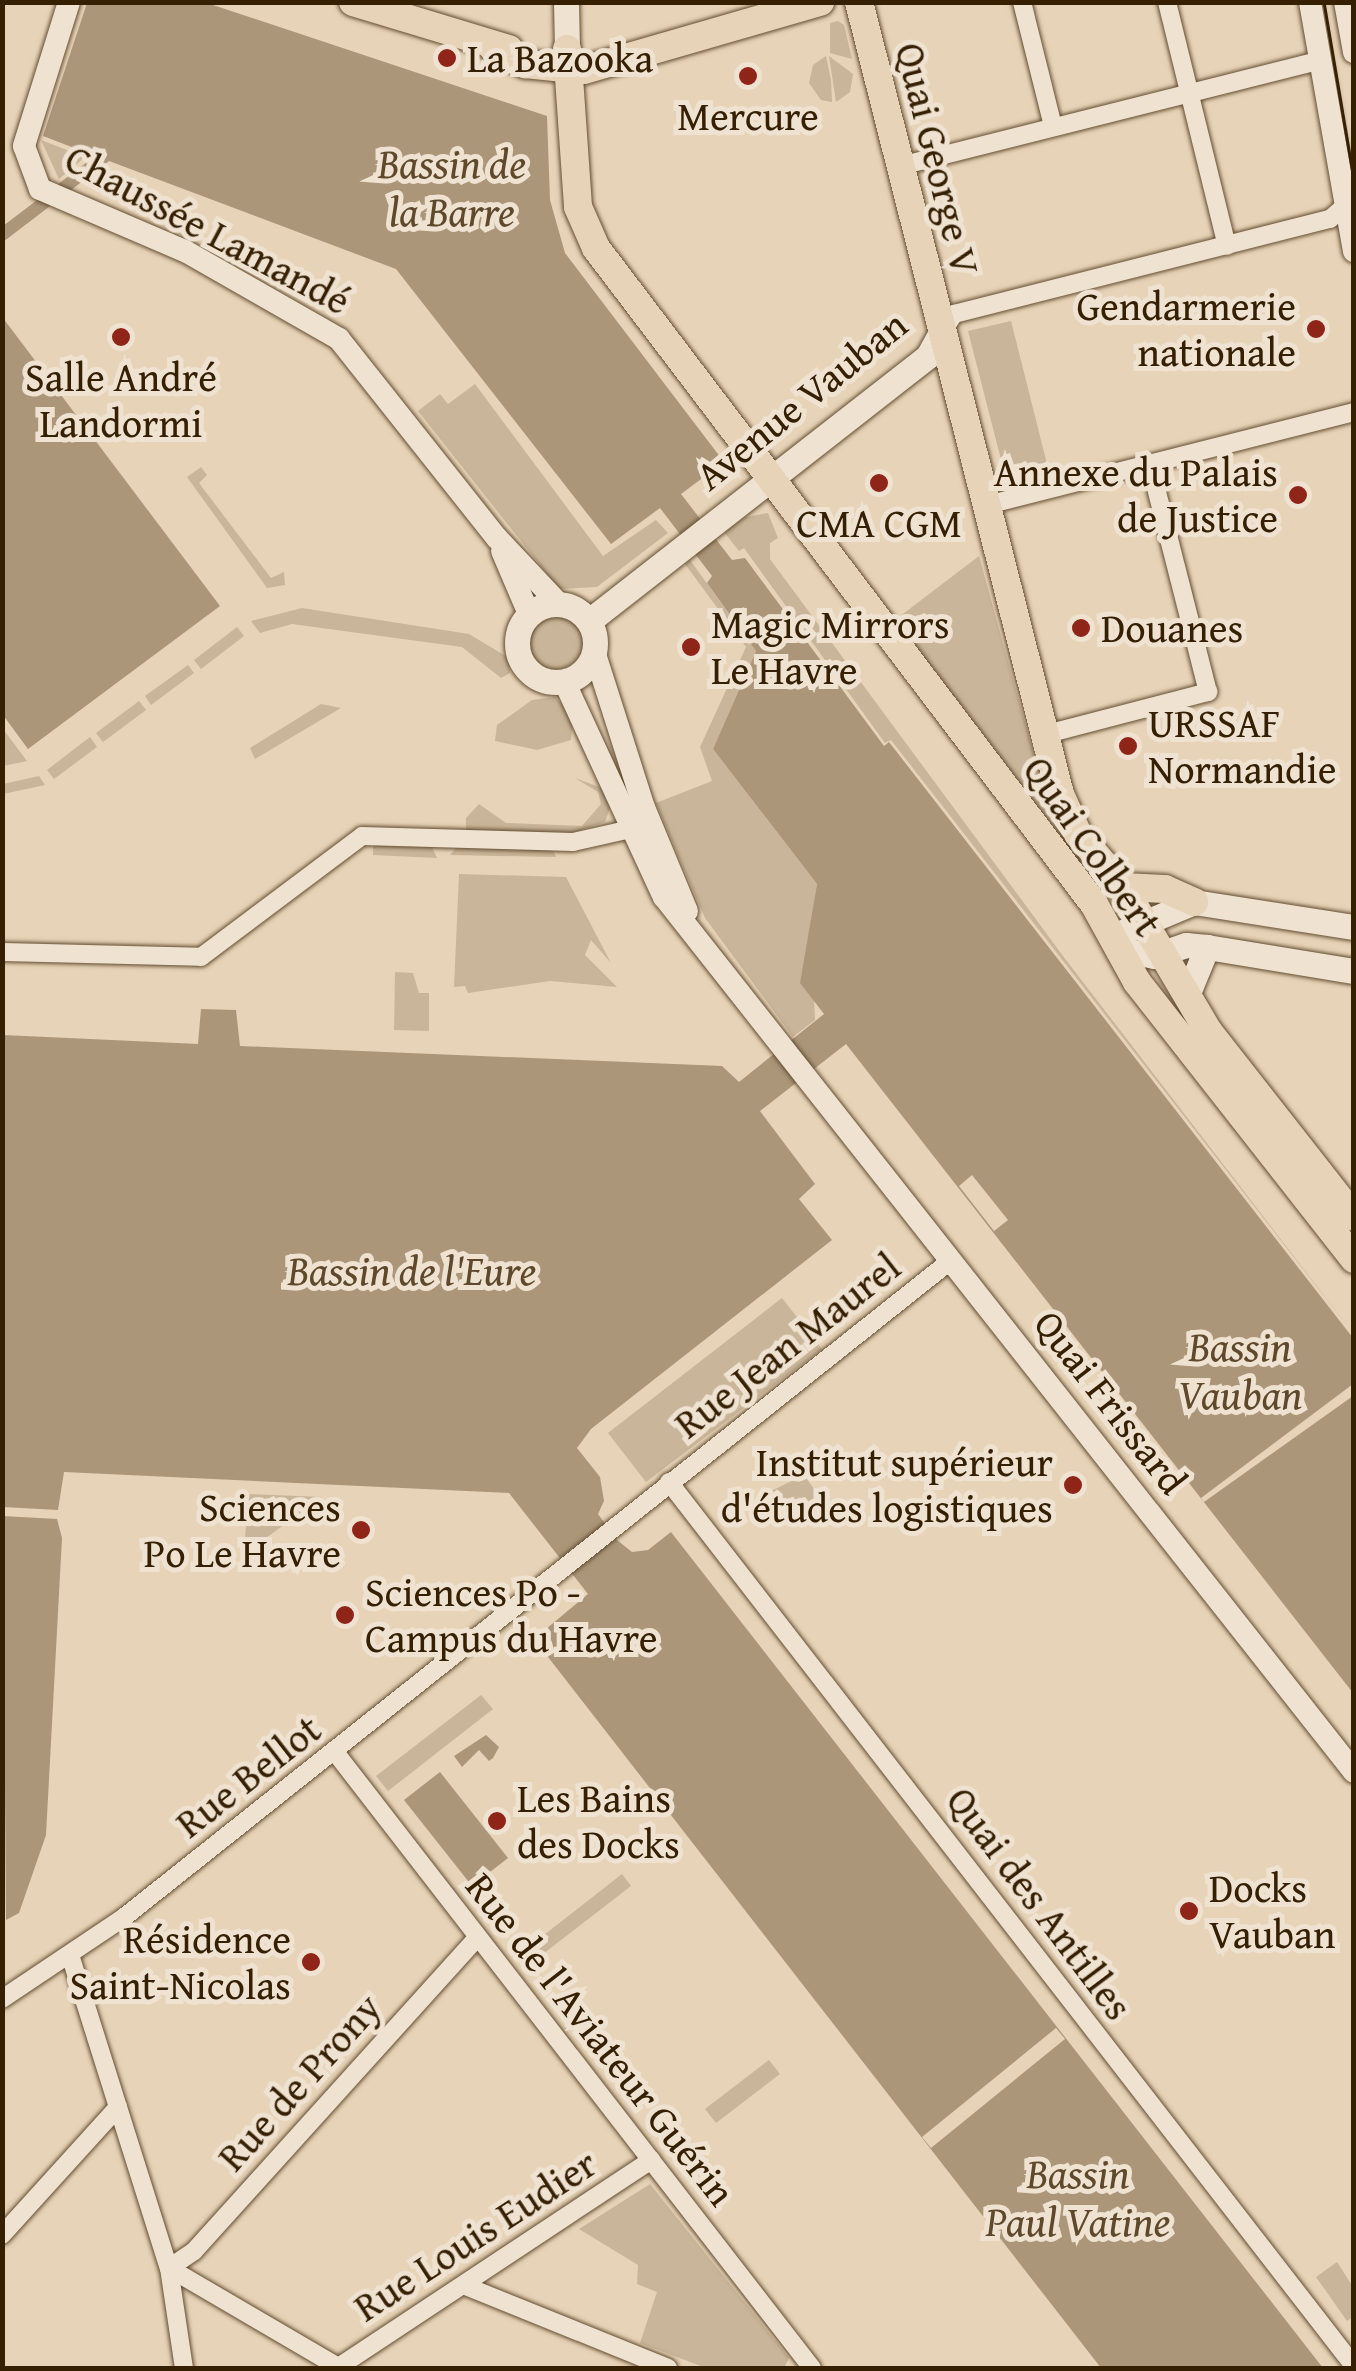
<!DOCTYPE html>
<meta charset="utf-8">
<style>
body{margin:0}
#map{position:relative;width:1356px;height:2371px;overflow:hidden;background:#e7d3b7;font-family:"Gentium Book Plus",serif}
div>[style]{position:absolute}
.green>*{inset:0;background:#c9b599}
.round{border-radius:50%}
.water>*{inset:0;background:#ab967a}
.pier>*{inset:0;background:#e7d3b7}
.roads{filter:drop-shadow(0 0 2px #624d31) drop-shadow(0 0 2px #624d31)}
.minor>*{height:18px;margin:-9px;padding:0 9px;transform-origin:9px;border-radius:9px;background:#efe2d0}
.tertiary>*{height:22px;margin:-11px;padding:0 11px;transform-origin:11px;border-radius:11px;background:#efe2d0}
.secondary>*{height:25px;margin:-12.5px;padding:0 12.5px;transform-origin:12.5px;border-radius:12.5px;background:#efe2d0}
.secondary>.ring{margin:-12.5px;padding:0;box-sizing:content-box;background:none;border:25px solid #efe2d0;border-radius:50%}
.primary>*{height:28px;margin:-14px;padding:0 14px;transform-origin:14px;border-radius:14px;background:#e7d3b7}
.tram>*{height:2.5px;margin:-1.25px;padding:0 1.25px;transform-origin:1.25px;border-radius:1.25px;background:#362004}
.dots>*{width:28px;height:28px;translate:-50% -50%;box-sizing:border-box;border:5px solid #efe2d0;border-radius:50%}
span{translate:-50% -50%;white-space:nowrap;text-align:center;line-height:1.15;-webkit-text-stroke:10px #efe2d0;paint-order:stroke}
.poi-label{font-size:40px;color:#362004}
.left{translate:0 -50%;text-align:left}
.right{translate:-100% -50%;text-align:right}
.street-label{font-size:40px;color:#362004}
.water-label{font-size:42px;color:#5f492d;font-style:italic}
.frame{position:absolute;inset:0;border:5px solid #362004;pointer-events:none}
</style>
<div id="map">
<div class="green">
<div style="clip-path:polygon(838px 21px,844px 25px,852px 59px,830px 53px,830px 23px)"></div>
<div style="clip-path:polygon(826px 56px,831px 80px,832px 102px,821px 100px,809px 83px,813px 65px)"></div>
<div style="clip-path:polygon(829px 56px,853px 74px,850px 92px,836px 102px)"></div>
<div style="clip-path:polygon(41px 140px,85px 157px,59px 179px)"></div>
<div style="clip-path:polygon(1011px 321px,1049px 472px,1007px 483px,968px 331px)"></div>
<div style="clip-path:polygon(475px 384px,603px 556px,656px 520px,668px 533px,597px 587px,559px 589px,418px 411px,440px 394px,448px 404px)"></div>
<div style="clip-path:polygon(201px 467px,207px 475px,199px 483px,271px 578px,284px 572px,285px 585px,267px 588px,187px 477px)"></div>
<div style="clip-path:polygon(768px 513px,778px 538px,770px 543px,770px 559px,1066px 960px,1353px 1333px,891px 740px,885px 743px,744px 548px,739px 551px,724px 532px,746px 517px)"></div>
<div style="clip-path:polygon(979px 556px,1045px 796px,1102px 886px,1093px 893px,895px 620px)"></div>
<div style="clip-path:polygon(690px 560px,756px 651px,713px 749px,817px 884px,801px 983px,814px 1000px,815px 1020px,793px 1037px,705px 918px,656px 803px,712px 781px,700px 747px,746px 647px,685px 564px)"></div>
<div style="clip-path:polygon(302px 608px,469px 634px,509px 658px,510px 673px,501px 678px,462px 647px,292px 624px,260px 633px,251px 621px)"></div>
<div class="round" style="left:529px;top:615px;width:54px;height:54px"></div>
<div style="clip-path:polygon(237px 627px,244px 636px,201px 669px,194px 660px)"></div>
<div style="clip-path:polygon(188px 665px,194px 673px,151px 705px,145px 696px)"></div>
<div style="clip-path:polygon(555px 697px,573px 717px,571px 740px,537px 750px,495px 741px,497px 725px,532px 700px)"></div>
<div style="clip-path:polygon(139px 701px,146px 710px,103px 742px,96px 733px)"></div>
<div style="clip-path:polygon(321px 704px,341px 708px,255px 759px,250px 748px)"></div>
<div style="clip-path:polygon(2px 729px,3px 729px,27px 761px,3px 766px)"></div>
<div style="clip-path:polygon(90px 737px,97px 747px,54px 779px,47px 770px)"></div>
<div style="clip-path:polygon(39px 776px,45px 785px,3px 794px,3px 784px)"></div>
<div style="clip-path:polygon(575px 778px,602px 788px,612px 802px,605px 822px,571px 833px,466px 830px,466px 818px,479px 804px,506px 823px,582px 826px,601px 804px,598px 792px)"></div>
<div style="clip-path:polygon(373px 843px,431px 845px,437px 858px,373px 855px)"></div>
<div style="clip-path:polygon(458px 845px,552px 848px,556px 857px,450px 855px)"></div>
<div style="clip-path:polygon(459px 874px,566px 877px,611px 963px,591px 940px,585px 955px,617px 987px,550px 981px,468px 993px,465px 986px,454px 987px)"></div>
<div style="clip-path:polygon(395px 972px,413px 973px,419px 993px,429px 993px,429px 1031px,394px 1030px)"></div>
<div style="clip-path:polygon(782px 1298px,822px 1349px,646px 1482px,608px 1433px)"></div>
<div style="clip-path:polygon(804px 1475px,819px 1496px,806px 1505px,800px 1497px,780px 1512px,767px 1493px)"></div>
<div style="clip-path:polygon(248px 1494px,322px 1497px,244px 1554px)"></div>
<div style="clip-path:polygon(481px 1695px,493px 1709px,388px 1791px,376px 1776px)"></div>
<div style="clip-path:polygon(622px 1874px,631px 1886px,530px 1964px,521px 1953px)"></div>
<div style="clip-path:polygon(769px 2060px,780px 2074px,716px 2123px,705px 2109px)"></div>
<div style="clip-path:polygon(650px 2184px,789px 2358px,784px 2368px,706px 2368px,640px 2343px,657px 2292px,637px 2284px,638px 2265px,579px 2229px)"></div>
<div style="clip-path:polygon(1337px 2262px,1353px 2287px,1353px 2317px,1347px 2321px,1316px 2277px)"></div>
</div>
<div class="water">
<div style="clip-path:polygon(87px 3px,207px 3px,547px 116px,550px 200px,565px 253px,724px 462px,681px 494px,732px 560px,745px 558px,884px 746px,889px 742px,1353px 1338px,1353px 1693px,846px 1044px,760px 1111px,815px 1184px,799px 1199px,832px 1240px,591px 1429px,577px 1448px,600px 1477px,604px 1501px,598px 1514px,617px 1540px,632px 1552px,648px 1550px,671px 1532px,1323px 2368px,1101px 2368px,534px 1639px,588px 1594px,509px 1493px,64px 1472px,58px 1510px,3px 1507px,3px 1035px,198px 1044px,201px 1009px,236px 1010px,240px 1046px,722px 1066px,739px 1082px,824px 1014px,800px 983px,817px 884px,713px 749px,756px 651px,707px 583px,712px 576px,660px 508px,611px 544px,396px 269px,109px 161px,3px 242px,3px 226px,95px 156px,43px 136px)"></div>
<div style="clip-path:polygon(3px 318px,220px 606px,28px 749px,3px 715px)"></div>
<div style="clip-path:polygon(3px 1516px,57px 1519px,62px 1538px,46px 1835px,19px 1913px,6px 1920px)"></div>
<div style="clip-path:polygon(486px 1735px,499px 1747px,493px 1758px,489px 1761px,479px 1750px,462px 1767px,454px 1756px)"></div>
<div style="clip-path:polygon(440px 1772px,508px 1858px,472px 1886px,404px 1800px)"></div>
</div>
<div class="pier">
<div style="clip-path:polygon(972px 1175px,1008px 1220px,994px 1231px,959px 1186px)"></div>
<div style="clip-path:polygon(1353px 1384px,1353px 1396px,1204px 1502px,1201px 1498px)"></div>
<div style="clip-path:polygon(1056px 2028px,1065px 2039px,931px 2148px,922px 2137px)"></div>
</div>
<div class="roads">
<div class="minor">
<div style="left:1022px;top:2px;width:128px;rotate:76deg"></div>
<div style="left:1167px;top:2px;width:251px;rotate:76.2deg"></div>
<div style="left:900px;top:166px;width:432px;rotate:-14.1deg"></div>
<div style="left:941px;top:334px;width:24px;rotate:-57deg"></div>
<div style="left:954px;top:314px;width:388px;rotate:-14.2deg"></div>
<div style="left:1330px;top:219px;width:28px;rotate:-41deg"></div>
<div style="left:983px;top:506px;width:383px;rotate:-14.2deg"></div>
<div style="left:1043px;top:735px;width:171px;rotate:-14.6deg"></div>
<div style="left:1208px;top:692px;width:234px;rotate:-104.3deg"></div>
<div style="left:2px;top:952px;width:199px;rotate:1.4deg"></div>
<div style="left:201px;top:957px;width:201px;rotate:-36.9deg"></div>
<div style="left:362px;top:836px;width:211px;rotate:1.6deg"></div>
<div style="left:573px;top:842px;width:73px;rotate:-12.7deg"></div>
<div style="left:669px;top:1482px;width:1118px;rotate:52.23deg"></div>
<div style="left:335px;top:1752px;width:779px;rotate:52.25deg"></div>
<div style="left:71px;top:1958px;width:325px;rotate:72.5deg"></div>
<div style="left:169px;top:2268px;width:101px;rotate:81.5deg"></div>
<div style="left:2px;top:1999px;width:146px;rotate:-33.8deg"></div>
<div style="left:123px;top:1918px;width:1055px;rotate:-38.46deg"></div>
<div style="left:2px;top:2235px;width:173px;rotate:-47.8deg"></div>
<div style="left:463px;top:2285px;width:221px;rotate:22deg"></div>
<div style="left:337px;top:2368px;width:377px;rotate:-33.5deg"></div>
<div style="left:340px;top:2368px;width:198px;rotate:-149.7deg"></div>
<div style="left:169px;top:2268px;width:30px;rotate:-34deg"></div>
<div style="left:194px;top:2251px;width:422px;rotate:-47.9deg"></div>
</div>
<div class="tertiary">
<div style="left:69px;top:2px;width:151px;rotate:107.4deg"></div>
<div style="left:24px;top:146px;width:46px;rotate:69.6deg"></div>
<div style="left:40px;top:189px;width:158px;rotate:23.2deg"></div>
<div style="left:185px;top:251px;width:177px;rotate:29.7deg"></div>
<div style="left:339px;top:339px;width:254px;rotate:51.6deg"></div>
<div style="left:497px;top:538px;width:89px;rotate:46.8deg"></div>
<div style="left:1310px;top:2px;width:253px;rotate:80deg"></div>
<div style="left:1345px;top:2px;width:51px;rotate:79.8deg"></div>
<div style="left:502px;top:551px;width:69px;rotate:66.8deg"></div>
<div style="left:594px;top:651px;width:162px;rotate:72.3deg"></div>
<div style="left:643px;top:805px;width:115px;rotate:67.5deg"></div>
<div style="left:564px;top:681px;width:238px;rotate:65.2deg"></div>
<div style="left:664px;top:897px;width:1114px;rotate:51.74deg"></div>
</div>
<div class="secondary">
<div style="left:566px;top:2px;width:47px;rotate:88.8deg"></div>
<div class="ring" style="left:517px;top:604px;width:53px;height:53px"></div>
<div style="left:589px;top:621px;width:430px;rotate:-38deg"></div>
<div style="left:928px;top:356px;width:25px;rotate:-61deg"></div>
<div style="left:1113px;top:936px;width:88px;rotate:-22.8deg"></div>
<div style="left:1194px;top:902px;width:162px;rotate:8.9deg"></div>
<div style="left:1118px;top:949px;width:37px;rotate:11deg"></div>
<div style="left:1154px;top:956px;width:34px;rotate:-19deg"></div>
<div style="left:1186px;top:945px;width:21px;rotate:5deg"></div>
<div style="left:1207px;top:947px;width:149px;rotate:9.3deg"></div>
<div style="left:1188px;top:993px;width:50px;rotate:-67.6deg"></div>
</div>
<div class="primary">
<div style="left:353px;top:2px;width:163px;rotate:16.8deg"></div>
<div style="left:859px;top:2px;width:817px;rotate:75.76deg"></div>
<div style="left:1060px;top:794px;width:44px;rotate:65.8deg"></div>
<div style="left:1078px;top:834px;width:70px;rotate:49.7deg"></div>
<div style="left:1123px;top:887px;width:167px;rotate:59.4deg"></div>
<div style="left:1208px;top:1031px;width:236px;rotate:51.9deg"></div>
<div style="left:493px;top:48px;width:36px;rotate:27deg"></div>
<div style="left:525px;top:64px;width:59px;rotate:5.8deg"></div>
<div style="left:584px;top:70px;width:246px;rotate:-16.1deg"></div>
<div style="left:567px;top:49px;width:158px;rotate:86deg"></div>
<div style="left:578px;top:207px;width:45px;rotate:66.3deg"></div>
<div style="left:596px;top:248px;width:824px;rotate:52.8deg"></div>
<div style="left:1094px;top:904px;width:89px;rotate:61.1deg"></div>
<div style="left:1137px;top:982px;width:352px;rotate:51.9deg"></div>
<div style="left:1123px;top:887px;width:42px;rotate:2.7deg"></div>
<div style="left:1165px;top:889px;width:32px;rotate:24deg"></div>
</div>
</div>
<div class="tram">
<div style="left:1324px;top:2px;width:180px;rotate:80.4deg"></div>
</div>
<div class="dots">
<div style="left:447px;top:58px;background:#8f2418"></div>
<div style="left:748px;top:76px;background:#8f2418"></div>
<div style="left:1316px;top:329px;background:#8f2418"></div>
<div style="left:121px;top:337px;background:#8f2418"></div>
<div style="left:879px;top:483px;background:#8f2418"></div>
<div style="left:1298px;top:495px;background:#8f2418"></div>
<div style="left:1081px;top:628px;background:#8f2418"></div>
<div style="left:691px;top:647px;background:#8f2418"></div>
<div style="left:1128px;top:746px;background:#8f2418"></div>
<div style="left:1073px;top:1485px;background:#8f2418"></div>
<div style="left:361px;top:1530px;background:#8f2418"></div>
<div style="left:345px;top:1615px;background:#8f2418"></div>
<div style="left:497px;top:1821px;background:#8f2418"></div>
<div style="left:1189px;top:1911px;background:#8f2418"></div>
<div style="left:311px;top:1962px;background:#8f2418"></div>
</div>
<div class="poi-label">
<span class="left" style="left:467px;top:58px">La Bazooka</span>
<span style="left:748px;top:116px">Mercure</span>
<span class="right" style="left:1296px;top:329px">Gendarmerie<br>nationale</span>
<span style="left:121px;top:400px">Salle André<br>Landormi</span>
<span class="right" style="left:1278px;top:495px">Annexe du Palais<br>de Justice</span>
<span style="left:879px;top:523px">CMA CGM</span>
<span class="left" style="left:711px;top:647px">Magic Mirrors<br>Le Havre</span>
<span class="left" style="left:1101px;top:628px">Douanes</span>
<span class="left" style="left:1148px;top:746px">URSSAF<br>Normandie</span>
<span class="right" style="left:1053px;top:1485px">Institut supérieur<br>d'études logistiques</span>
<span class="right" style="left:341px;top:1530px">Sciences<br>Po Le Havre</span>
<span class="left" style="left:365px;top:1615px">Sciences Po -<br>Campus du Havre</span>
<span class="left" style="left:517px;top:1821px">Les Bains<br>des Docks</span>
<span class="left" style="left:1209px;top:1911px">Docks<br>Vauban</span>
<span class="right" style="left:291px;top:1962px">Résidence<br>Saint-Nicolas</span>
</div>
<div class="street-label">
<span style="left:938px;top:159px;rotate:76deg">Quai George V</span>
<span style="left:208px;top:229px;rotate:28deg">Chaussée Lamandé</span>
<span style="left:801px;top:400px;rotate:-39deg">Avenue Vauban</span>
<span style="left:1093px;top:846px;rotate:55deg">Quai Colbert</span>
<span style="left:787px;top:1345px;rotate:-38deg">Rue Jean Maurel</span>
<span style="left:1111px;top:1402px;rotate:52deg">Quai Frissard</span>
<span style="left:248px;top:1776px;rotate:-38deg">Rue Bellot</span>
<span style="left:1040px;top:1903px;rotate:53deg">Quai des Antilles</span>
<span style="left:601px;top:2039px;rotate:52deg">Rue de l'Aviateur Guérin</span>
<span style="left:299px;top:2082px;rotate:-48deg">Rue de Prony</span>
<span style="left:475px;top:2235px;rotate:-33deg">Rue Louis Eudier</span>
</div>
<div class="water-label">
<span style="left:452px;top:187px">Bassin de<br>la Barre</span>
<span style="left:412px;top:1270px">Bassin de l'Eure</span>
<span style="left:1240px;top:1370px">Bassin<br>Vauban</span>
<span style="left:1078px;top:2197px">Bassin<br>Paul Vatine</span>
</div>
<div class="frame"></div>
</div>
